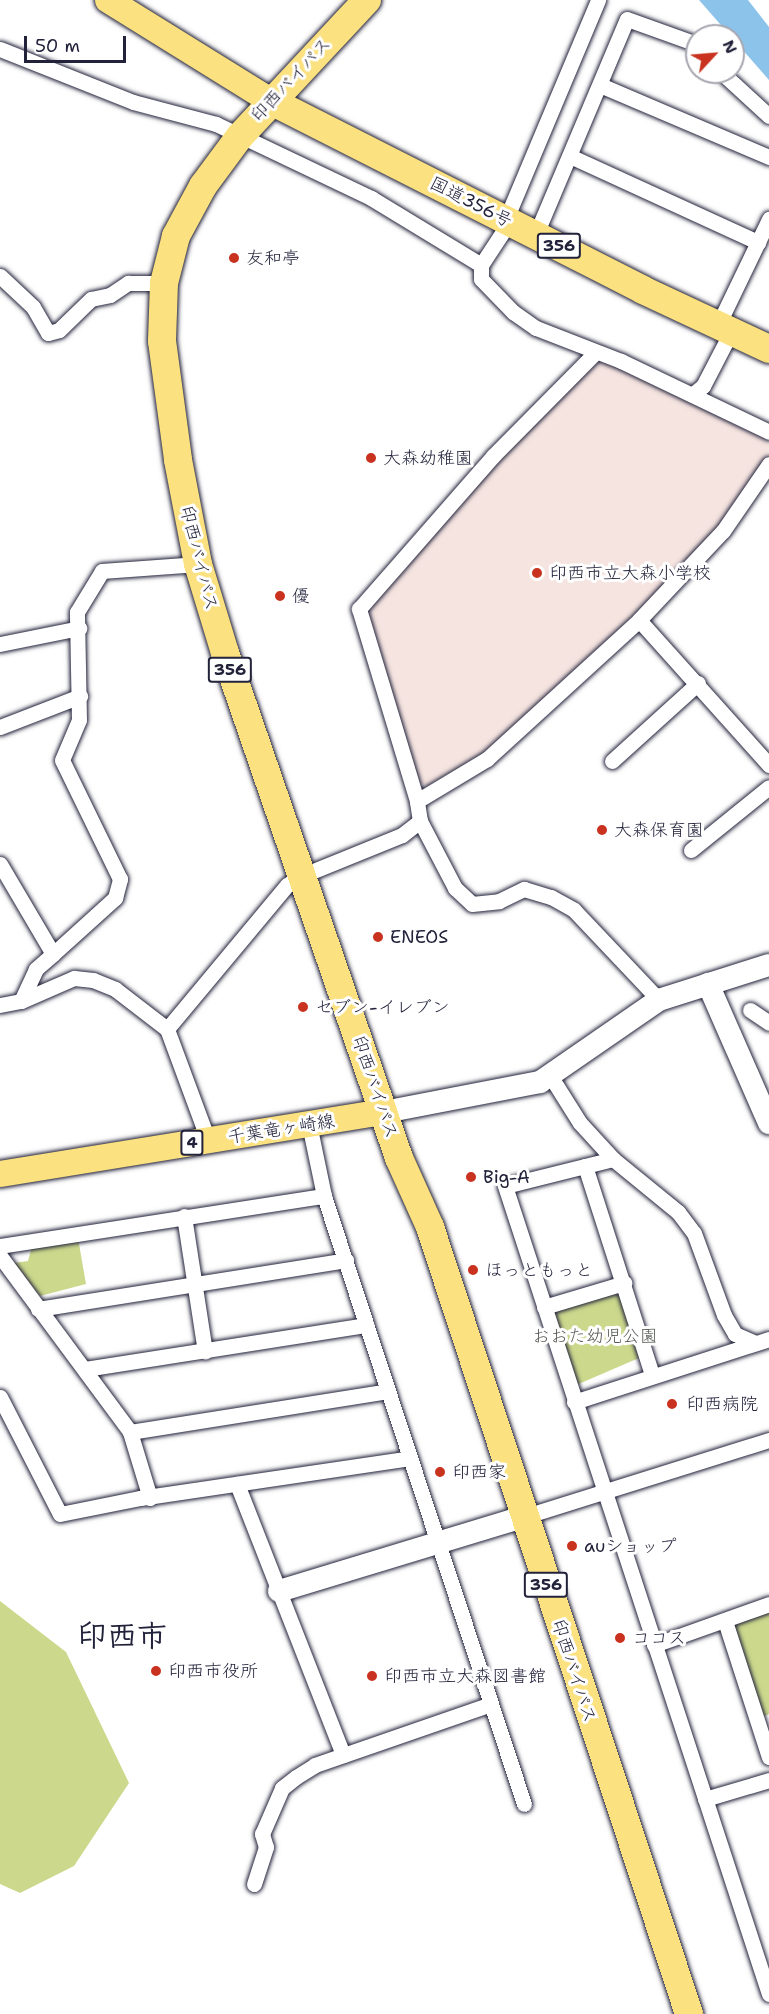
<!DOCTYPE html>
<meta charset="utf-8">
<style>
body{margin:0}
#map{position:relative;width:769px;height:2014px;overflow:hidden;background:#fff;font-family:"Shantell Sans","Klee One",sans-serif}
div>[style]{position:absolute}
.built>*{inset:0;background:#f5e4e0}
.green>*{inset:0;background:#ccd98c}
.water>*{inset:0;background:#8cc3ea}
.roads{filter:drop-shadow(0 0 2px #22223b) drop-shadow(0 0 2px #22223b)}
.street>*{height:15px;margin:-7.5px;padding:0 7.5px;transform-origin:7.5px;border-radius:7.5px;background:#fff}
.secondary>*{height:22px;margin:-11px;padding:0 11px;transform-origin:11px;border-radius:11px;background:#fff}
.primary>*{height:26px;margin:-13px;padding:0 13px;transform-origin:13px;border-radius:13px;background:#fbe180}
.highway>*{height:28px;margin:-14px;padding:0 14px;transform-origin:14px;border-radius:14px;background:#fbe180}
.dots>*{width:16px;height:16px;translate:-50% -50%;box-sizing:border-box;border:3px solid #fff;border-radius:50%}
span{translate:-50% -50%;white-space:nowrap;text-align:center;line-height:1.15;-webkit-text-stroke:6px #fff;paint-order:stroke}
.shield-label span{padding:2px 4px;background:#fff;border:2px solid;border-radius:4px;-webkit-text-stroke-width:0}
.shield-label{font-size:16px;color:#22223b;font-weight:700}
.street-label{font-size:18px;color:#22223b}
.poi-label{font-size:18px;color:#22223b}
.left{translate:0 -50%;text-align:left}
.park-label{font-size:18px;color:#555953}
.town-label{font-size:30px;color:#22223b;font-weight:700}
.north{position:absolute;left:685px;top:24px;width:60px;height:60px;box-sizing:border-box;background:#fff;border:2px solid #a7a7b1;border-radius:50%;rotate:64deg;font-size:16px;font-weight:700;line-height:24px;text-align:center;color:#22223b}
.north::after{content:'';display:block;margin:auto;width:21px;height:27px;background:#c8321e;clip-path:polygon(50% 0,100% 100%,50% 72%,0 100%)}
.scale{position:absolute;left:24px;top:36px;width:102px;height:27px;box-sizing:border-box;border:3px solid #22223b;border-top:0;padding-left:8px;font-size:18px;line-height:21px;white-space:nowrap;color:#22223b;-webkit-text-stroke:4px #fff;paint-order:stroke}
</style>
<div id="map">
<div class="built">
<div style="clip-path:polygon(604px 360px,769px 437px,769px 456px,711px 541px,657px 593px,490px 749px,427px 786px,416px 781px,365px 611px,584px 367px)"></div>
</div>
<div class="green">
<div style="clip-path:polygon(78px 1238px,86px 1284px,40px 1296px,14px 1263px,28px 1261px,32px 1246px)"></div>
<div style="clip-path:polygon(618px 1290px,639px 1358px,574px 1386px,549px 1310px)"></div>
<div style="clip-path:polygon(0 1601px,66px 1652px,129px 1783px,74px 1866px,20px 1893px,0 1884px)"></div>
<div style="clip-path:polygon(769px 1607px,769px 1714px,761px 1718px,729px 1620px)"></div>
</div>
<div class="water">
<div style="clip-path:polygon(699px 0,748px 0,769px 27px,769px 80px)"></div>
</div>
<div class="roads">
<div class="street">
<div style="left:0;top:49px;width:143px;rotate:21.7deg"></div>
<div style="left:133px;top:102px;width:86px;rotate:14.8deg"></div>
<div style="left:216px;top:124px;width:172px;rotate:25.5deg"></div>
<div style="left:371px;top:198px;width:129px;rotate:31.3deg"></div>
<div style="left:481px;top:265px;width:14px;rotate:90deg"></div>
<div style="left:481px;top:279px;width:46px;rotate:45.9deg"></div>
<div style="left:513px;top:312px;width:28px;rotate:35deg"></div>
<div style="left:536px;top:328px;width:91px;rotate:21.2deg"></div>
<div style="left:621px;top:361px;width:164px;rotate:25.6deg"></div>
<div style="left:721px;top:72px;width:65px;rotate:42.5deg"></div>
<div style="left:600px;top:85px;width:184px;rotate:23.1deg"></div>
<div style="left:572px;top:157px;width:205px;rotate:24.6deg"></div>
<div style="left:506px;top:219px;width:238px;rotate:-67.2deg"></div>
<div style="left:536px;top:234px;width:233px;rotate:-67.1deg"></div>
<div style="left:627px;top:19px;width:74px;rotate:19.7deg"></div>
<div style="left:481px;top:265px;width:53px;rotate:-56.6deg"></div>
<div style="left:0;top:276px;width:45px;rotate:43.2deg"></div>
<div style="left:33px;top:307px;width:30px;rotate:60deg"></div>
<div style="left:48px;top:333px;width:11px;rotate:-15deg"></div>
<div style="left:59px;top:330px;width:45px;rotate:-44.1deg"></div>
<div style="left:91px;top:299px;width:19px;rotate:-12deg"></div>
<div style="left:110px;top:295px;width:22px;rotate:-34deg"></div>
<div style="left:128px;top:283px;width:36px"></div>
<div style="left:718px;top:325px;width:118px;rotate:-64.3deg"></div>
<div style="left:693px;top:394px;width:13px;rotate:-39deg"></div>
<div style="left:703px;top:386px;width:61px;rotate:-62.6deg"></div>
<div style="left:639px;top:620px;width:195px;rotate:48.1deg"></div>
<div style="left:0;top:644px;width:81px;rotate:-11.4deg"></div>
<div style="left:0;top:727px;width:86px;rotate:-21.2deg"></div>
<div style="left:612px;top:761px;width:116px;rotate:-42.2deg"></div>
<div style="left:417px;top:801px;width:201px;rotate:-106.8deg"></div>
<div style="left:359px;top:609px;width:203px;rotate:-48.8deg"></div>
<div style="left:493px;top:456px;width:144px;rotate:-45.3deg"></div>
<div style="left:420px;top:821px;width:76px;rotate:62.4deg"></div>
<div style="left:455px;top:888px;width:23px;rotate:43deg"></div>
<div style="left:472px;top:904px;width:27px;rotate:-6deg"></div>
<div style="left:499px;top:901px;width:28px;rotate:-26deg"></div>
<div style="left:524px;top:889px;width:28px;rotate:17deg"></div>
<div style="left:551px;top:897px;width:26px;rotate:29deg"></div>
<div style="left:574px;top:910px;width:124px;rotate:46.6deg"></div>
<div style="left:691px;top:850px;width:100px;rotate:-38.9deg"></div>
<div style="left:0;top:864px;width:104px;rotate:59.5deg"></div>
<div style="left:53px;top:954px;width:23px;rotate:139deg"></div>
<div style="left:36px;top:969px;width:35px;rotate:115deg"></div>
<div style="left:53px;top:954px;width:84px;rotate:-42.1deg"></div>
<div style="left:115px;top:898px;width:20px;rotate:-75deg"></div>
<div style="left:120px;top:879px;width:132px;rotate:-116deg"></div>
<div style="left:62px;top:760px;width:43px;rotate:-67deg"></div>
<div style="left:79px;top:720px;width:108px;rotate:-91.1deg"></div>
<div style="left:77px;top:612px;width:48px;rotate:-58.6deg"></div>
<div style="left:102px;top:571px;width:96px;rotate:-4.2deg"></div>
<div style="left:0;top:1005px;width:21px;rotate:-11deg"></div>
<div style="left:21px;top:1001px;width:58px;rotate:-23.5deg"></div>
<div style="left:74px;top:978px;width:19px;rotate:6deg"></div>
<div style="left:93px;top:980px;width:24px;rotate:22deg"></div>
<div style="left:115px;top:989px;width:66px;rotate:37.6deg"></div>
<div style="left:167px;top:1029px;width:118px;rotate:69.7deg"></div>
<div style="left:750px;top:1010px;width:23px;rotate:34deg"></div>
<div style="left:167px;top:1029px;width:187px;rotate:-50.2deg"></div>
<div style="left:287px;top:885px;width:17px;rotate:-33deg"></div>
<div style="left:301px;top:876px;width:109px;rotate:-22.1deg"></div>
<div style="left:402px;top:835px;width:23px;rotate:-38deg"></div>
<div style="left:420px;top:821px;width:20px;rotate:-99deg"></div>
<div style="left:417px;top:801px;width:82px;rotate:-31deg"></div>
<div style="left:487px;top:759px;width:206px;rotate:-42.4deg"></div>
<div style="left:639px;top:620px;width:122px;rotate:-46.7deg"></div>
<div style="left:723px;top:531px;width:81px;rotate:-55.5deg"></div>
<div style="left:551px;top:1077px;width:54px;rotate:57.8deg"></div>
<div style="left:580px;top:1123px;width:49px;rotate:47.5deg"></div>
<div style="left:613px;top:1159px;width:84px;rotate:39.2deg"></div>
<div style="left:678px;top:1212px;width:26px;rotate:53deg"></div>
<div style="left:694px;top:1233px;width:87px;rotate:69.9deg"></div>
<div style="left:724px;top:1315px;width:22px;rotate:60deg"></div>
<div style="left:735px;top:1334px;width:22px;rotate:24deg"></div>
<div style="left:309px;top:1124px;width:74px;rotate:78.2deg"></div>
<div style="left:324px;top:1196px;width:640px;rotate:71.79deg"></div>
<div style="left:613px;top:1159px;width:111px;rotate:166deg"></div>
<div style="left:505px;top:1186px;width:850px;rotate:71.91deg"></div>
<div style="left:585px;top:1166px;width:219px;rotate:72.2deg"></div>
<div style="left:184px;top:1216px;width:137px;rotate:81.2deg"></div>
<div style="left:0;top:1246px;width:328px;rotate:-8.8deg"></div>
<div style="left:0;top:1256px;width:219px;rotate:53.5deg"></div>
<div style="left:130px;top:1432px;width:69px;rotate:73.1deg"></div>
<div style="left:544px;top:1307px;width:84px;rotate:-16.7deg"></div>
<div style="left:38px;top:1309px;width:312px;rotate:-9deg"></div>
<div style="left:85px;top:1369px;width:285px;rotate:-8.9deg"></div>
<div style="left:0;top:1397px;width:131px;rotate:62.9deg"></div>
<div style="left:60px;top:1514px;width:82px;rotate:-11.3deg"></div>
<div style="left:140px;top:1498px;width:273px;rotate:-8.4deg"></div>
<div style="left:574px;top:1402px;width:205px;rotate:-17.9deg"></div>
<div style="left:130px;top:1432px;width:261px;rotate:-9deg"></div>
<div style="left:237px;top:1484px;width:291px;rotate:68.6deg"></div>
<div style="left:523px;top:1517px;width:258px;rotate:-17.4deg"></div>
<div style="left:725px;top:1621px;width:143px;rotate:72.1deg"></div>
<div style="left:654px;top:1645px;width:122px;rotate:-19.6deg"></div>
<div style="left:705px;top:1799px;width:67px;rotate:-16.5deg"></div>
<div style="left:254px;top:1884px;width:39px;rotate:-72deg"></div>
<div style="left:266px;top:1847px;width:14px;rotate:-107deg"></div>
<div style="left:262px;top:1834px;width:50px;rotate:-66.5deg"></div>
<div style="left:282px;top:1788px;width:18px;rotate:-38deg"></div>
<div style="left:296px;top:1777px;width:22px;rotate:-32deg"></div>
<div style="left:315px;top:1765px;width:186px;rotate:-19.1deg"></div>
</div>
<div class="secondary">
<div style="left:708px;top:984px;width:152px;rotate:66.3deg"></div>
<div style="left:384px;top:1112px;width:159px;rotate:-10.9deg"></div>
<div style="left:540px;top:1082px;width:145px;rotate:-34.6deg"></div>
<div style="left:659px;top:1000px;width:115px;rotate:-17.7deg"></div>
<div style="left:279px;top:1591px;width:255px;rotate:-16.9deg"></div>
</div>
<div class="primary">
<div style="left:108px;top:0;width:192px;rotate:31.8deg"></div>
<div style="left:0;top:1174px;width:389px;rotate:-9.2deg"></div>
</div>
<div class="highway">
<div style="left:367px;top:0;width:186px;rotate:133deg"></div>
<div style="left:240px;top:136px;width:62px;rotate:126.5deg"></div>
<div style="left:203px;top:186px;width:57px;rotate:118.4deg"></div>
<div style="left:176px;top:236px;width:49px;rotate:104.3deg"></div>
<div style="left:164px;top:283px;width:58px;rotate:92deg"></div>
<div style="left:162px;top:341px;width:120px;rotate:82.3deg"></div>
<div style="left:178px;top:460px;width:106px;rotate:79.1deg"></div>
<div style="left:198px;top:564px;width:93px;rotate:73.1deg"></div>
<div style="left:225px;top:653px;width:534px;rotate:70.99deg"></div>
<div style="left:399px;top:1158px;width:76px;rotate:65.8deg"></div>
<div style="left:430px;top:1227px;width:829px;rotate:71.78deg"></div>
<div style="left:271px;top:101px;width:417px;rotate:26.9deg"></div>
<div style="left:643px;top:290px;width:139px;rotate:25.1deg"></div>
</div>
</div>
<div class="dots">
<div style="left:234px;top:258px;background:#c8321e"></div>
<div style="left:371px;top:458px;background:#c8321e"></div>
<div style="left:537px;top:573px;background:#c8321e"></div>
<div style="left:280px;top:596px;background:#c8321e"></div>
<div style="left:602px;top:830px;background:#c8321e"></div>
<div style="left:378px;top:937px;background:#c8321e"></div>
<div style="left:303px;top:1007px;background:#c8321e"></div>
<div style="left:471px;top:1177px;background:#c8321e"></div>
<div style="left:473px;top:1270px;background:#c8321e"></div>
<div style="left:672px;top:1404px;background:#c8321e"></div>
<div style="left:440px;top:1472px;background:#c8321e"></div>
<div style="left:572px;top:1546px;background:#c8321e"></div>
<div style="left:620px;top:1638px;background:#c8321e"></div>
<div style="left:156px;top:1671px;background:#c8321e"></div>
<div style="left:372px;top:1676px;background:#c8321e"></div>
</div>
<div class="shield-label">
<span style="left:559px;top:246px">356</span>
<span style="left:230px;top:670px">356</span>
<span style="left:192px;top:1143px">4</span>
<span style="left:546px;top:1585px">356</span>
</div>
<div class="street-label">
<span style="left:291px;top:80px;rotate:-47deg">印西バイパス</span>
<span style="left:471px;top:202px;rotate:27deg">国道356号</span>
<span style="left:199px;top:558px;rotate:76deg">印西バイパス</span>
<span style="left:375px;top:1087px;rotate:71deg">印西バイパス</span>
<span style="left:281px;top:1129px;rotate:-9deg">千葉竜ヶ崎線</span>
<span style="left:574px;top:1671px;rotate:72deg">印西バイパス</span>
</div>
<div class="poi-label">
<span class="left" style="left:246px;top:258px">友和亭</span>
<span class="left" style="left:383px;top:458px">大森幼稚園</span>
<span class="left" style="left:549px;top:573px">印西市立大森小学校</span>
<span class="left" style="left:292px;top:596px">優</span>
<span class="left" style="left:614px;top:830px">大森保育園</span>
<span class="left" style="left:390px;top:937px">ENEOS</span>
<span class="left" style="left:315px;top:1007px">セブン-イレブン</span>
<span class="left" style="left:483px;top:1177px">Big-A</span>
<span class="left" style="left:485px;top:1270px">ほっともっと</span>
<span class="left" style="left:686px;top:1404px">印西病院</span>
<span class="left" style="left:452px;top:1472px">印西家</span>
<span class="left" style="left:584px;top:1546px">auショップ</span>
<span class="left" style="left:632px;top:1638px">ココス</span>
<span class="left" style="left:168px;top:1671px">印西市役所</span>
<span class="left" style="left:384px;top:1676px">印西市立大森図書館</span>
</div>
<div class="park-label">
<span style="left:595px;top:1336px">おおた幼児公園</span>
</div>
<div class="town-label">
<span style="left:122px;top:1636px">印西市</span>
</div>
<div class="north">N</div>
<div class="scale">50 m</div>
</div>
